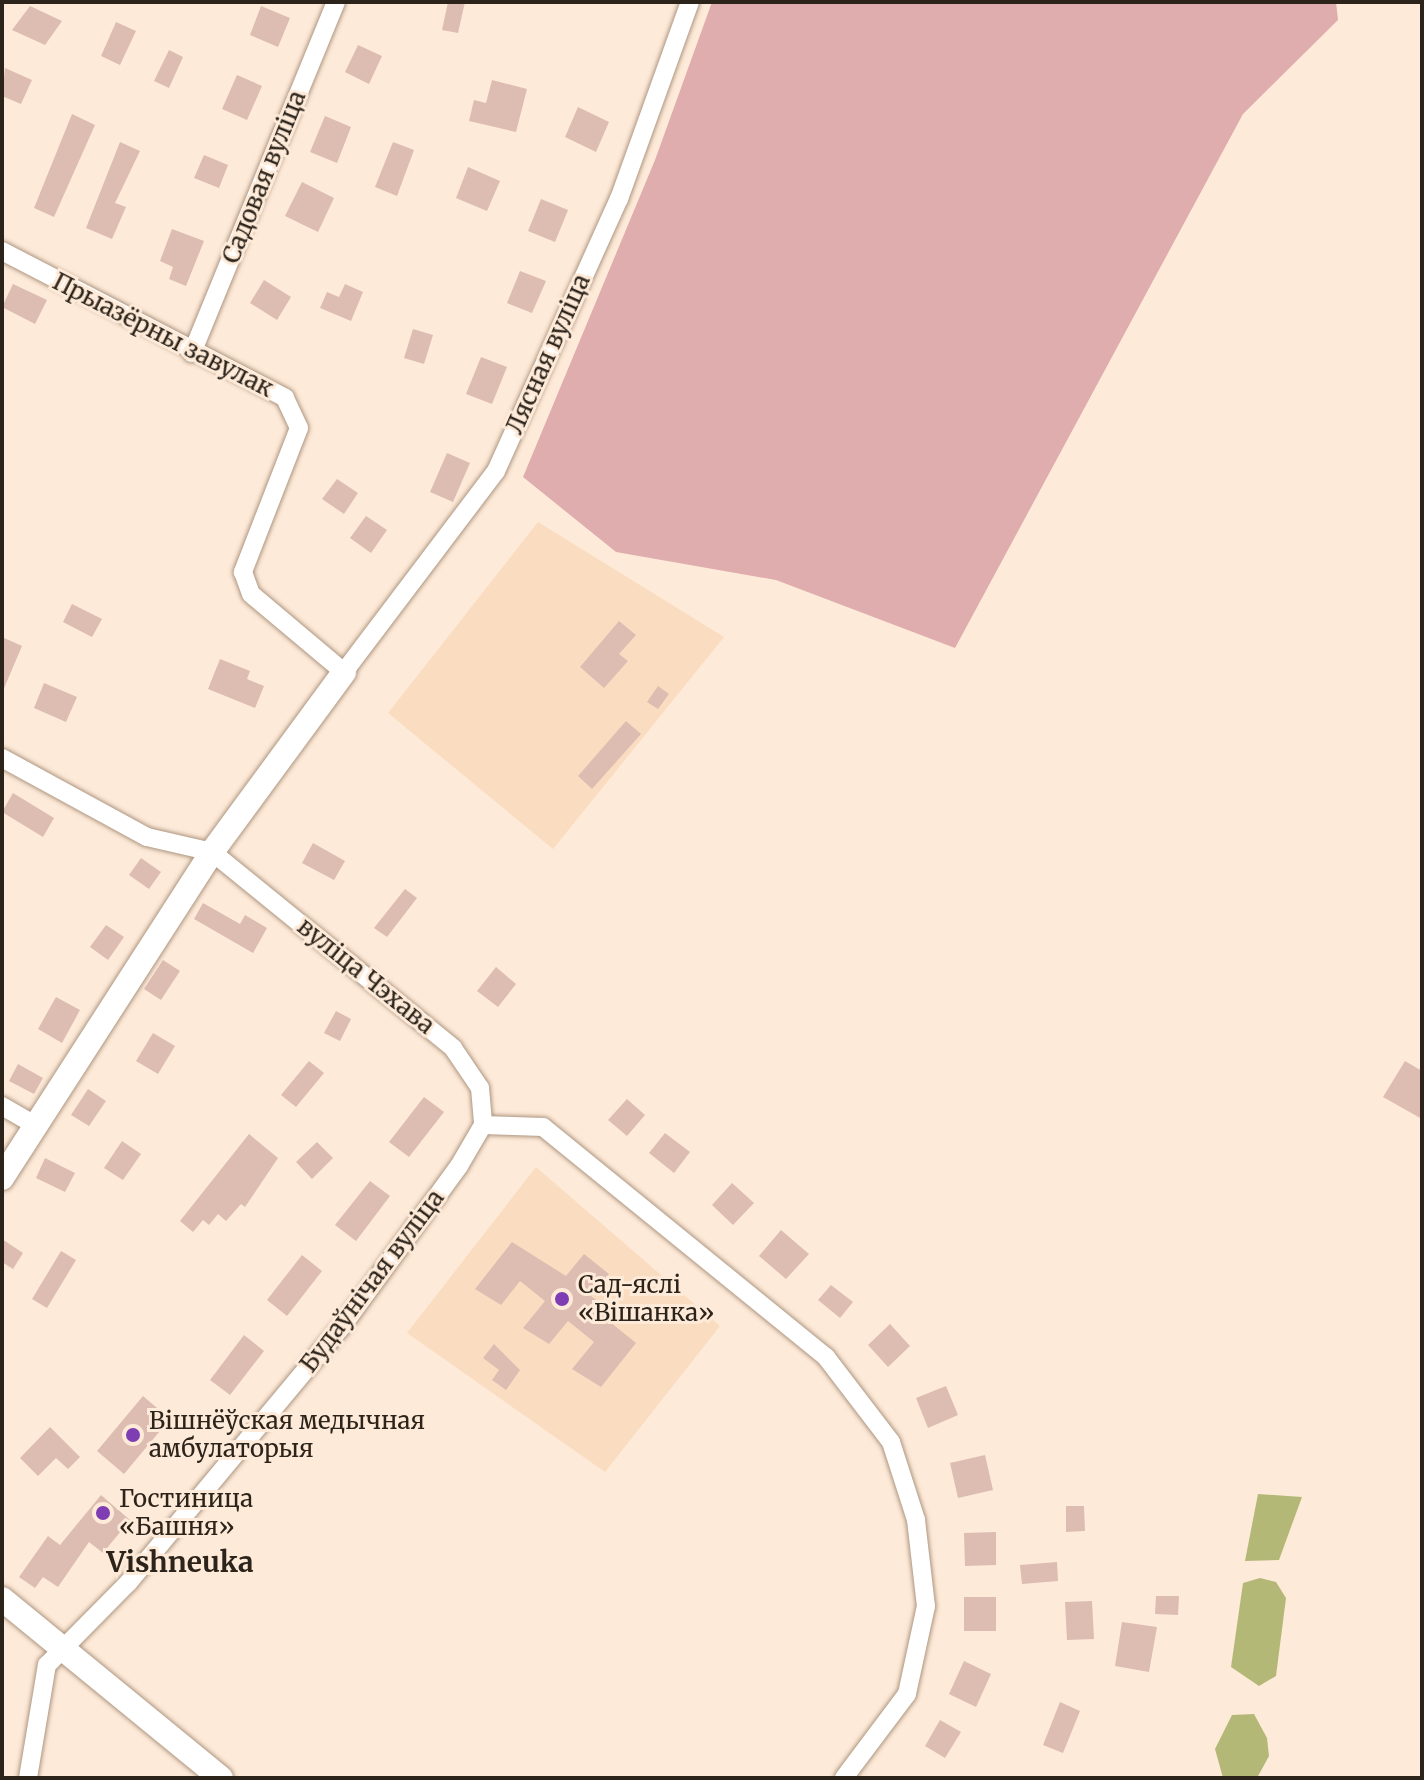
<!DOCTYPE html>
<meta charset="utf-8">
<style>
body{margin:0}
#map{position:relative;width:1424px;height:1780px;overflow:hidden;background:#feead8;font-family:Merriweather,serif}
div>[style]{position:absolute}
.built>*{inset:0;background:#fadcc0}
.green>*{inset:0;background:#dfadae}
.water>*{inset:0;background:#b3b877}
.building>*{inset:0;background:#ddbdb1}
.roads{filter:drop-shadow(0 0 2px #ad9681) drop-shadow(0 0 2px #ad9681)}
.minor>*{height:18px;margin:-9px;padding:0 9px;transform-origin:9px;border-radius:9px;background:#fff}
.tertiary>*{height:24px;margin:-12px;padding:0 12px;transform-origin:12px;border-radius:12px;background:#fff}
.dots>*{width:22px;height:22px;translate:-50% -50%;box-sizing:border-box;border:4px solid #feead8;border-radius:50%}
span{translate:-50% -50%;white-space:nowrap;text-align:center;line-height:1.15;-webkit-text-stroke:6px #feead8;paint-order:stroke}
.street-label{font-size:24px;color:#2c241b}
.poi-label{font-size:24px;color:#2c241b}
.left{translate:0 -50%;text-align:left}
.quarter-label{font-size:28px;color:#2c241b;font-weight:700}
.frame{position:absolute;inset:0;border:4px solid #2c241b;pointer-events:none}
</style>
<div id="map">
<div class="built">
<div style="clip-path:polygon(538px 522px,724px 637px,553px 849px,388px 713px)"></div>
<div style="clip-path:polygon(536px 1167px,720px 1326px,605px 1472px,407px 1333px)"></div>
</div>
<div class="green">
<div style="clip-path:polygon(712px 2px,1336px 2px,1338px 20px,1243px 114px,955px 648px,776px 580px,616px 552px,523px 477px,655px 160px)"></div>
</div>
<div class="water">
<div style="clip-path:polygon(1258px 1494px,1302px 1497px,1279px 1560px,1245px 1561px)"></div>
<div style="clip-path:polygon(1260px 1578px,1276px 1582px,1286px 1598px,1276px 1676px,1259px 1686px,1231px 1667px,1243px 1583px)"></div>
<div style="clip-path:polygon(1254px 1714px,1267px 1738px,1269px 1756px,1257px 1778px,1223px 1778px,1215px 1749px,1232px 1715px)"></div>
</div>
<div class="building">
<div style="clip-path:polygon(448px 2px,465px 2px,458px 33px,442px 30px)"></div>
<div style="clip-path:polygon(30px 6px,62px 21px,45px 45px,12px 30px)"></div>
<div style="clip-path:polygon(261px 6px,290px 18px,278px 47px,250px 35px)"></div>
<div style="clip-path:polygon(116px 22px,136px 31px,120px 65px,101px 56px)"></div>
<div style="clip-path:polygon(358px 45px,382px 56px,369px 84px,345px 72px)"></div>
<div style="clip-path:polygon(169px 50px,183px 57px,169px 88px,154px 81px)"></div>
<div style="clip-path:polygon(5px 68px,32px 80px,21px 104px,2px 96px)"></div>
<div style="clip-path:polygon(237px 75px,262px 86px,247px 120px,222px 109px)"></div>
<div style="clip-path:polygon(492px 80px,527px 89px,516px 132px,469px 121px,474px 100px,486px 103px)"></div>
<div style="clip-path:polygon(578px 107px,609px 122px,596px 152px,565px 137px)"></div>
<div style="clip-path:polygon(72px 114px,95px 125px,54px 217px,34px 208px)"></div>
<div style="clip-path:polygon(325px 116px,351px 127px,337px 163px,310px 152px)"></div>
<div style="clip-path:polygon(120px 142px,140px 151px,115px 203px,126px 207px,112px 239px,86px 228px)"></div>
<div style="clip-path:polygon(393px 142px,414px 150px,397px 196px,375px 187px)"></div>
<div style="clip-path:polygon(204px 155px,228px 165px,219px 188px,194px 178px)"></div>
<div style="clip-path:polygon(468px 167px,500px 181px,487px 211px,456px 198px)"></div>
<div style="clip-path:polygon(302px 182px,334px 198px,318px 232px,285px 216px)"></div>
<div style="clip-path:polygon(541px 199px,568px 210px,555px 242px,528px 231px)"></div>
<div style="clip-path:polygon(172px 229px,204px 241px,186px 286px,169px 279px,173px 267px,160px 261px)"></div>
<div style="clip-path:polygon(520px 271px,546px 281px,532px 313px,507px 303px)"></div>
<div style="clip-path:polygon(264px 280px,291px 297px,277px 320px,250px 303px)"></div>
<div style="clip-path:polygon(13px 284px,47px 300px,35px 324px,2px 307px)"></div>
<div style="clip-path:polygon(345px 284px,363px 292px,351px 321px,320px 308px,327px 292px,339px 297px)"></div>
<div style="clip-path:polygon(413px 329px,433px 335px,424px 364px,404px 358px)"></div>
<div style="clip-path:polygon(481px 357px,507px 367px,492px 404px,466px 394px)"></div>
<div style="clip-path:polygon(447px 453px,470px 463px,453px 502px,430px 492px)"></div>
<div style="clip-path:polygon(337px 479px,358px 493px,344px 514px,322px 499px)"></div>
<div style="clip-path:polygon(366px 516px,387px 530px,371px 553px,350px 538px)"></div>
<div style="clip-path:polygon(72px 604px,102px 619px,92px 637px,63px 622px)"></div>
<div style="clip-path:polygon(619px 621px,636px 635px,619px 654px,628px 661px,604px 688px,580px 667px)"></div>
<div style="clip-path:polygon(2px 637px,22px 646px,2px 693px)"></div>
<div style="clip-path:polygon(220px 659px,250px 671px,247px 679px,264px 686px,255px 708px,208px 689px)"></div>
<div style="clip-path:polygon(44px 683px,77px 697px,66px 722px,34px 708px)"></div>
<div style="clip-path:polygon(658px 686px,669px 694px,658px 709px,647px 702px)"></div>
<div style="clip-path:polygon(626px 721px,641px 734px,592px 789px,578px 776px)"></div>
<div style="clip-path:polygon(13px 793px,54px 818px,43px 837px,2px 812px)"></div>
<div style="clip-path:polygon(313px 843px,345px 861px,334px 880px,302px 863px)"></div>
<div style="clip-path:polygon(141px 858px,161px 872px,149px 889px,129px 875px)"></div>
<div style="clip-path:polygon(405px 889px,417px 898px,387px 937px,374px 928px)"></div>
<div style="clip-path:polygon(203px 903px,240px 924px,245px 915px,267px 928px,253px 953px,194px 919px)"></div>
<div style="clip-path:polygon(106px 925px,124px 937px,108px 960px,90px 947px)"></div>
<div style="clip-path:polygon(163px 960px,180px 971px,161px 1000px,144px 989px)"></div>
<div style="clip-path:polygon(496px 967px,516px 984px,498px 1007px,477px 991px)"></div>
<div style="clip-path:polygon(56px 997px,80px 1010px,62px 1043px,38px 1029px)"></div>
<div style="clip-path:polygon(336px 1011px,351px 1019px,340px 1041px,324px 1033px)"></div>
<div style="clip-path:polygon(153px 1033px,175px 1046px,158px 1074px,136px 1061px)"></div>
<div style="clip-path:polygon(309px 1061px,324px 1073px,296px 1107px,281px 1095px)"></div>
<div style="clip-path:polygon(1405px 1061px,1422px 1071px,1422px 1119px,1383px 1097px)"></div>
<div style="clip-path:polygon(18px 1064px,43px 1078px,34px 1094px,9px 1081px)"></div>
<div style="clip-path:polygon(88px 1089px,106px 1101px,89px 1126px,71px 1115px)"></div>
<div style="clip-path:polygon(424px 1097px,444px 1112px,409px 1157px,389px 1142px)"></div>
<div style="clip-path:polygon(627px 1099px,645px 1115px,627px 1136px,608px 1120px)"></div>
<div style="clip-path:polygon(665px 1133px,690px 1152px,674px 1173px,649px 1153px)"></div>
<div style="clip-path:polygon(249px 1134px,278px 1158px,245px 1207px,241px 1204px,226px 1221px,218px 1214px,209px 1225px,203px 1220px,193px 1232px,180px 1221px)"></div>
<div style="clip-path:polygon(122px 1141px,141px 1154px,123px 1180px,104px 1168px)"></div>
<div style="clip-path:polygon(317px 1142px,333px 1158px,312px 1179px,296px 1162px)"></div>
<div style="clip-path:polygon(45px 1158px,75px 1173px,65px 1192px,36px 1178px)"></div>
<div style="clip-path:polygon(370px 1181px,390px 1196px,356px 1241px,335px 1225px)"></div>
<div style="clip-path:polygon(732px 1183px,754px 1203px,733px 1225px,712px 1205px)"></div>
<div style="clip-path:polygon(781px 1230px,809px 1254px,786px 1279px,759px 1256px)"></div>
<div style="clip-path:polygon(2px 1239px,23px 1253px,13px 1269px,2px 1262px)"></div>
<div style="clip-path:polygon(512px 1242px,566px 1276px,584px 1254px,609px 1274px,591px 1296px,615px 1315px,610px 1322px,636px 1343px,601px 1387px,572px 1369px,594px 1342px,568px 1321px,549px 1344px,523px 1328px,545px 1301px,520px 1281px,501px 1305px,475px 1289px)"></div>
<div style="clip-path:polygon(61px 1251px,76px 1260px,47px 1308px,32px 1299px)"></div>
<div style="clip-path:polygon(302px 1255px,322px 1271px,287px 1316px,267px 1300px)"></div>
<div style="clip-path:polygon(831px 1285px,853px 1302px,840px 1318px,818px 1300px)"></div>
<div style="clip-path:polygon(890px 1324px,910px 1346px,888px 1367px,868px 1345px)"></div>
<div style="clip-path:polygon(244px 1335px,264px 1351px,230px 1395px,210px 1380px)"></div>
<div style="clip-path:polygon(494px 1344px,520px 1370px,506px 1390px,492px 1380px,499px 1370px,483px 1358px)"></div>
<div style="clip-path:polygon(946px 1386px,958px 1415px,928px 1428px,916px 1398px)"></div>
<div style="clip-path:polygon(143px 1396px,170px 1419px,124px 1474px,97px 1451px)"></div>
<div style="clip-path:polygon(50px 1427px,80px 1457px,68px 1469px,56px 1458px,38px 1476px,20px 1458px)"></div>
<div style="clip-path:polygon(985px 1455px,993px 1490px,958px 1498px,950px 1463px)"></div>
<div style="clip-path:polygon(101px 1495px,130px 1520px,103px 1553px,89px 1542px,58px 1587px,43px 1577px,35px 1588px,19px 1577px,48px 1536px,60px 1545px)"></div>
<div style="clip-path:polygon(1066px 1506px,1084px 1506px,1085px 1531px,1066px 1532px)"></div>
<div style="clip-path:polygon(996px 1532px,996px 1565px,965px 1566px,964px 1533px)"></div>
<div style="clip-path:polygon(1057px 1562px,1058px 1581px,1022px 1584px,1020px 1565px)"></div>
<div style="clip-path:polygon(1156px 1596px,1179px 1596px,1178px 1615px,1155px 1614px)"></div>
<div style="clip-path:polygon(964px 1597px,996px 1597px,996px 1631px,964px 1631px)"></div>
<div style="clip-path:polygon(1092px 1601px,1094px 1639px,1067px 1640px,1065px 1602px)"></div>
<div style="clip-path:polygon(1122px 1622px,1157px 1627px,1149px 1672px,1115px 1666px)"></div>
<div style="clip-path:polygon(964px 1661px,991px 1674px,976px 1707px,949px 1694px)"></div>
<div style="clip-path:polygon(1060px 1702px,1080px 1711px,1063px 1753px,1043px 1745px)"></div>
<div style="clip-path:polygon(940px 1720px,961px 1732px,945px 1758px,925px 1746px)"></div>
</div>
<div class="roads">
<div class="minor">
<div style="left:2px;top:251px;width:319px;rotate:27.4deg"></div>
<div style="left:285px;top:398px;width:33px;rotate:65deg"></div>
<div style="left:299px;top:428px;width:155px;rotate:111.3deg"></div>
<div style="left:243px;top:572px;width:23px;rotate:70deg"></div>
<div style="left:251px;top:594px;width:121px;rotate:40deg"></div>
<div style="left:344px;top:672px;width:252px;rotate:-52.9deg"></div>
<div style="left:496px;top:471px;width:299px;rotate:-65.7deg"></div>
<div style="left:619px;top:199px;width:209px;rotate:-70.2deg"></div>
<div style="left:192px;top:353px;width:379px;rotate:-67.7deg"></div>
<div style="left:2px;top:758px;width:165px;rotate:28.6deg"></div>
<div style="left:147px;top:837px;width:67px;rotate:13deg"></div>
<div style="left:212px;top:852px;width:311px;rotate:39.1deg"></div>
<div style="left:453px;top:1048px;width:48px;rotate:56deg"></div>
<div style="left:480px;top:1088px;width:37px;rotate:85deg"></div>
<div style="left:2px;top:1106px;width:38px;rotate:30deg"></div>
<div style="left:483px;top:1125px;width:60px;rotate:1.9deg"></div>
<div style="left:543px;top:1127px;width:365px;rotate:39.1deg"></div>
<div style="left:826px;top:1357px;width:107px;rotate:52.6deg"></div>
<div style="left:891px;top:1442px;width:82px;rotate:72.2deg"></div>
<div style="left:916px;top:1520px;width:87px;rotate:83.4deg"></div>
<div style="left:926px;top:1606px;width:90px;rotate:102.2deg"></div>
<div style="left:907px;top:1694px;width:105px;rotate:126.9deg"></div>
<div style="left:28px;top:1778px;width:115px;rotate:-80.5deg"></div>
<div style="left:47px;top:1665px;width:115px;rotate:-45.4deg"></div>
<div style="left:128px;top:1583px;width:336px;rotate:-50.2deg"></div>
<div style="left:343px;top:1325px;width:197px;rotate:-53.9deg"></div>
<div style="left:459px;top:1166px;width:48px;rotate:-59.7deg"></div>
</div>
<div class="tertiary">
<div style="left:2px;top:1178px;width:388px;rotate:-57.2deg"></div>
<div style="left:212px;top:852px;width:223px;rotate:-53.7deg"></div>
<div style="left:2px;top:1599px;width:283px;rotate:39.3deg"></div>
</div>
</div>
<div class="dots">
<div style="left:562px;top:1299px;background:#7e3db2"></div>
<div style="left:133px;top:1435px;background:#7e3db2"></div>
<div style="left:103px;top:1513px;background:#7e3db2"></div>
</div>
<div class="street-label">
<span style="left:264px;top:177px;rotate:-68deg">Садовая вуліца</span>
<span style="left:163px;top:335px;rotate:27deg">Прыазёрны завулак</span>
<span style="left:548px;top:354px;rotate:-66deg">Лясная вуліца</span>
<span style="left:366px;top:976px;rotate:39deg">вуліца Чэхава</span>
<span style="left:372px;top:1281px;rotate:-53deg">Будаўнічая вуліца</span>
</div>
<div class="poi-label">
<span class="left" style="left:578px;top:1299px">Сад-яслі<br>«Вішанка»</span>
<span class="left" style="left:149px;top:1435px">Вішнёўская медычная<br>амбулаторыя</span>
<span class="left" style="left:119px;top:1513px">Гостиница<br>«Башня»</span>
</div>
<div class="quarter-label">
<span style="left:180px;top:1562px">Vishneuka</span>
</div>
<div class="frame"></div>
</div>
